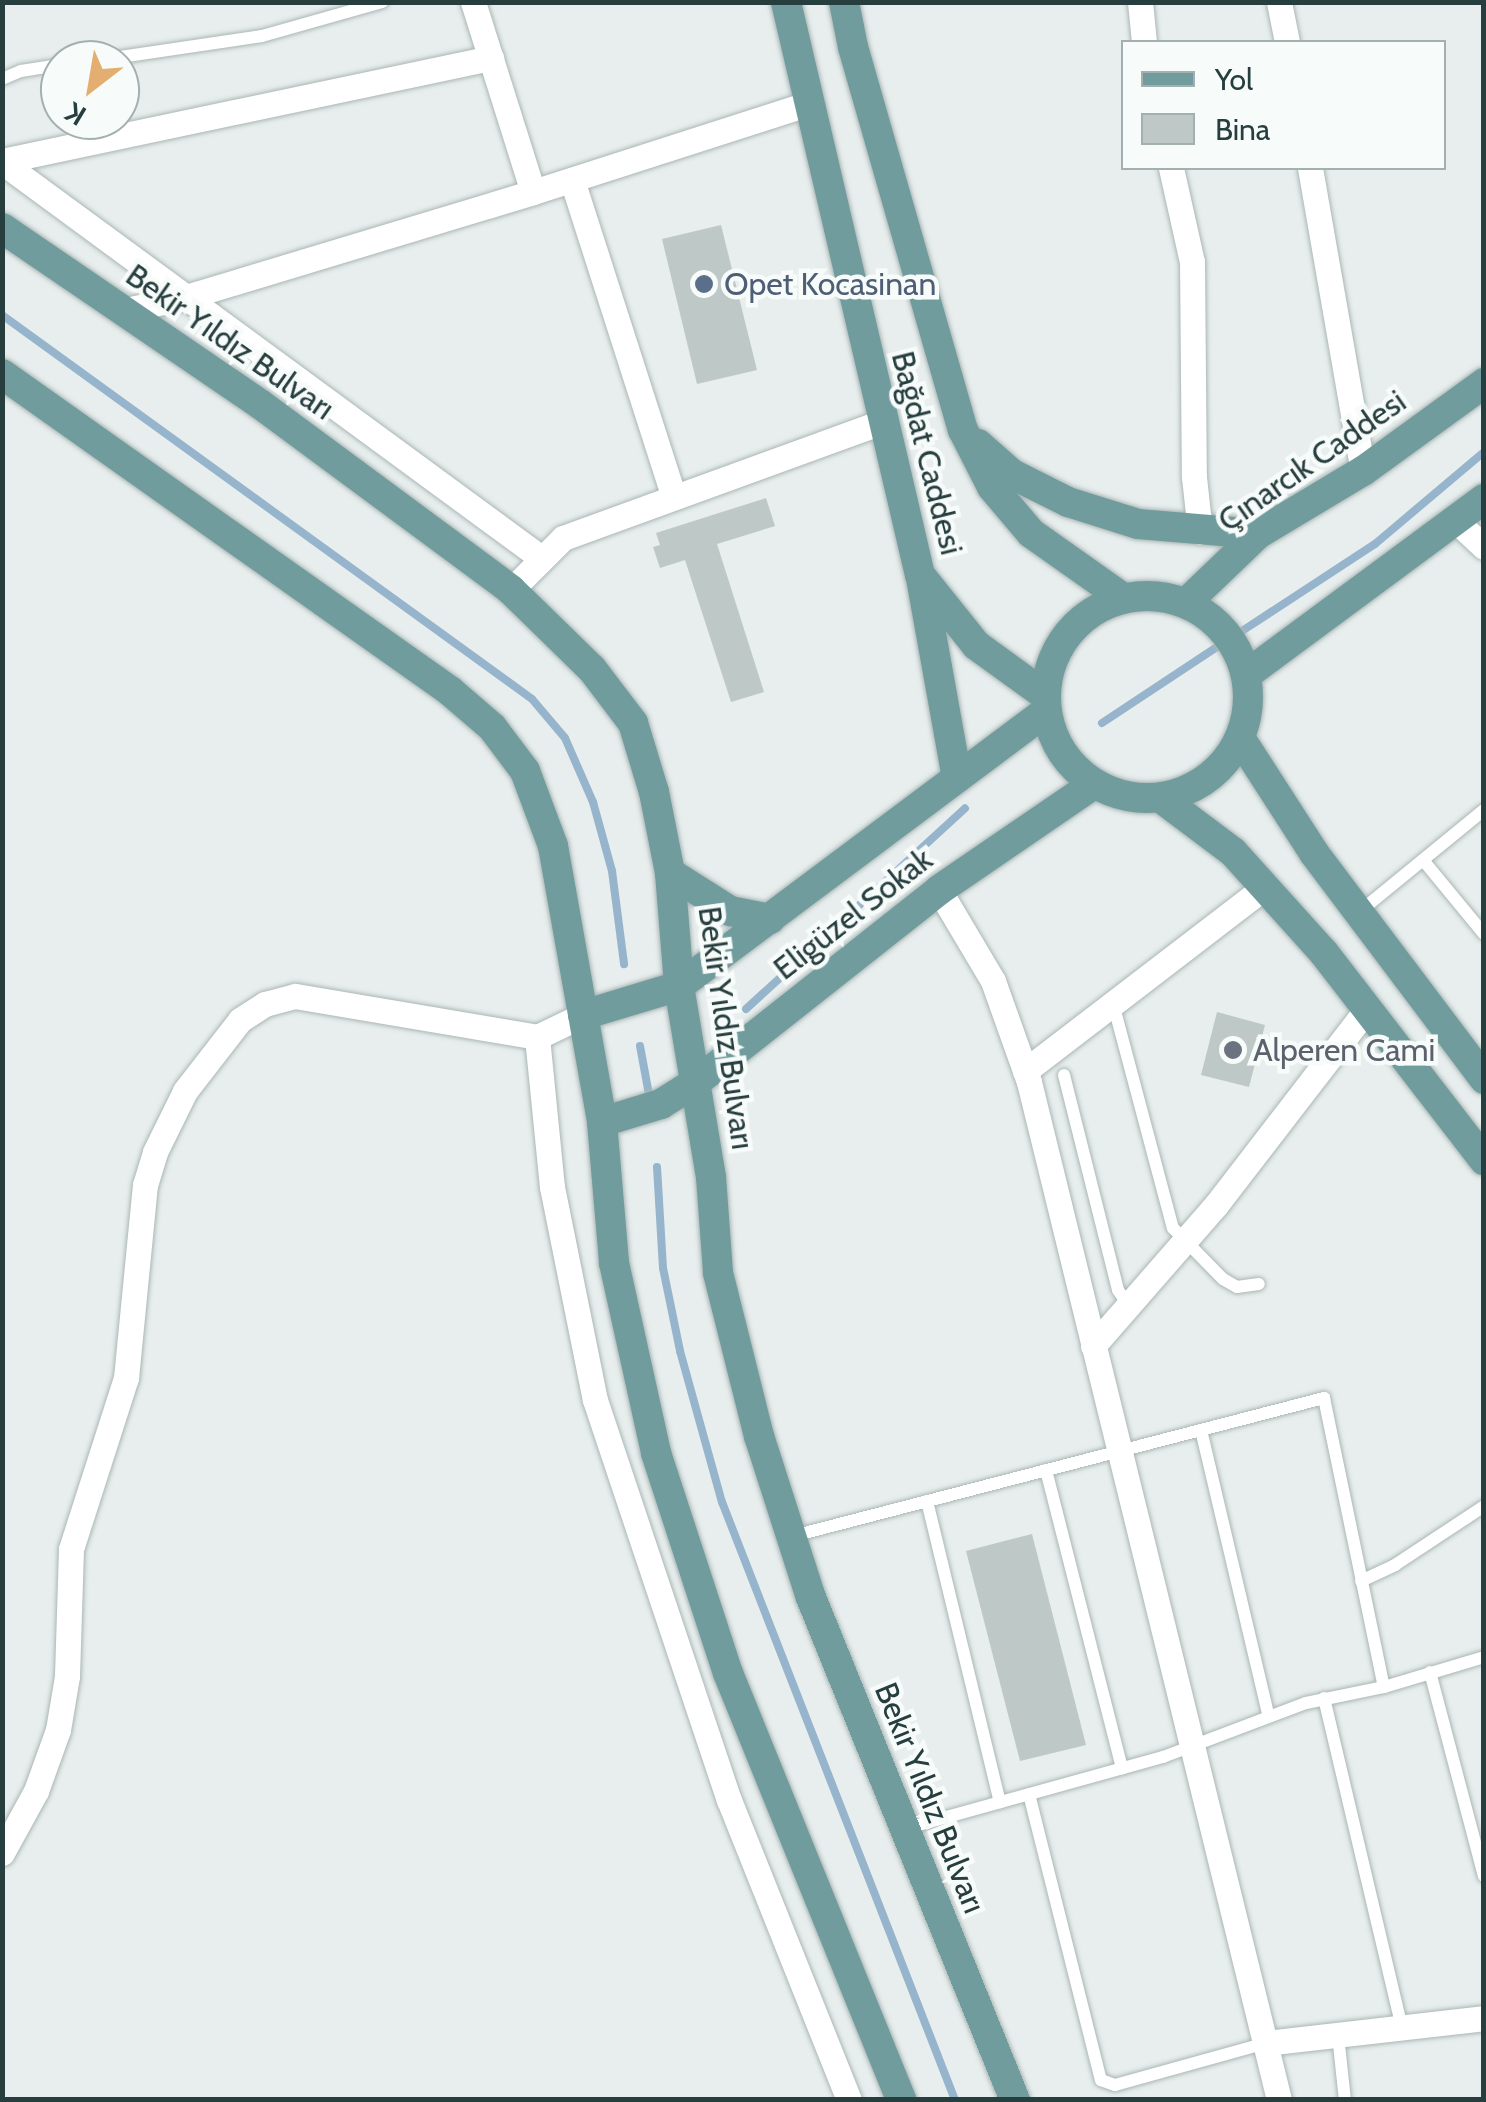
<!DOCTYPE html>
<meta charset="utf-8">
<style>
body{margin:0}
#map{position:relative;width:1486px;height:2102px;overflow:hidden;background:#e7eeed;font-family:Cabin,sans-serif}
div>[style]{position:absolute}
.stream>*{height:8px;margin:-4px;padding:0 4px;transform-origin:4px;border-radius:4px;background:#96b4cc}
.building>*{inset:0;background:#bdc8c7}
.roads{filter:drop-shadow(0 0 2px #aab6b5) drop-shadow(0 0 2px #aab6b5)}
.lane>*{height:12px;margin:-6px;padding:0 6px;transform-origin:6px;border-radius:6px;background:#fff}
.street>*{height:25px;margin:-12.5px;padding:0 12.5px;transform-origin:12.5px;border-radius:12.5px;background:#fff}
.primary>*{height:30px;margin:-15px;padding:0 15px;transform-origin:15px;border-radius:15px;background:#719c9e}
.primary>.ring{margin:-15px;padding:0;box-sizing:content-box;background:none;border:30px solid #719c9e;border-radius:50%}
.dots>*{width:28px;height:28px;translate:-50% -50%;box-sizing:border-box;border:5px solid #f7fbfa;border-radius:50%}
span{translate:-50% -50%;white-space:nowrap;text-align:center;line-height:1.15;-webkit-text-stroke:9px #f7fbfa;paint-order:stroke}
.service-label{font-size:32px;color:#4e5e75}
.left{translate:0 -50%;text-align:left}
.street-label{font-size:32px;color:#273e3e}
.worship-label{font-size:32px;color:#5b616d}
.frame{position:absolute;inset:0;border:5px solid #273e3e;pointer-events:none}
.legend{position:absolute;left:1121px;top:40px;width:325px;height:130px;box-sizing:border-box;background:#f7fbfa;border:2px solid #a4afaf;margin:0;padding:12px 18px;list-style:none;font-size:30px;color:#273e3e}
.legend li{display:flex;align-items:center;gap:20px;height:50px}
.legend b{width:50px;border:2px solid #a4afaf}
.north{position:absolute;left:40px;top:40px;width:100px;height:100px;box-sizing:border-box;background:#f7fbfa;border:2px solid #a4afaf;border-radius:50%;rotate:211deg;font-size:28px;font-weight:700;line-height:40px;text-align:center;color:#273e3e}
.north::after{content:'';display:block;margin:auto;width:35px;height:45px;background:#e3ae70;clip-path:polygon(50% 0,100% 100%,50% 72%,0 100%)}
</style>
<div id="map">
<div class="stream">
<div style="left:2px;top:315px;width:654px;rotate:35.92deg"></div>
<div style="left:532px;top:699px;width:51px;rotate:49.8deg"></div>
<div style="left:565px;top:738px;width:70px;rotate:66.4deg"></div>
<div style="left:593px;top:802px;width:72px;rotate:74.6deg"></div>
<div style="left:612px;top:871px;width:94px;rotate:82.6deg"></div>
<div style="left:1242px;top:631px;width:159px;rotate:-33.2deg"></div>
<div style="left:1375px;top:544px;width:143px;rotate:-40.2deg"></div>
<div style="left:1102px;top:723px;width:138px;rotate:-33.5deg"></div>
<div style="left:746px;top:1009px;width:297px;rotate:-42.5deg"></div>
<div style="left:640px;top:1046px;width:55px;rotate:79.5deg"></div>
<div style="left:657px;top:1167px;width:101px;rotate:86.6deg"></div>
<div style="left:663px;top:1268px;width:85px;rotate:78.4deg"></div>
<div style="left:680px;top:1351px;width:157px;rotate:74.5deg"></div>
<div style="left:722px;top:1502px;width:642px;rotate:68.71deg"></div>
</div>
<div class="building">
<div style="clip-path:polygon(721px 225px,757px 370px,697px 384px,662px 239px)"></div>
<div style="clip-path:polygon(766px 498px,775px 526px,717px 544px,764px 692px,731px 702px,685px 560px,660px 568px,653px 547px,660px 545px,656px 533px)"></div>
<div style="clip-path:polygon(1217px 1012px,1265px 1025px,1249px 1087px,1201px 1075px)"></div>
<div style="clip-path:polygon(1032px 1534px,1086px 1745px,1020px 1761px,966px 1551px)"></div>
</div>
<div class="roads">
<div class="lane">
<div style="left:100px;top:60px;width:164px;rotate:-8.4deg"></div>
<div style="left:262px;top:36px;width:125px;rotate:-15.8deg"></div>
<div style="left:2px;top:79px;width:21px;rotate:-23deg"></div>
<div style="left:21px;top:71px;width:39px;rotate:-9deg"></div>
<div style="left:1423px;top:860px;width:96px;rotate:50.5deg"></div>
<div style="left:1358px;top:913px;width:163px;rotate:-39.3deg"></div>
<div style="left:1114px;top:1007px;width:229px;rotate:75.1deg"></div>
<div style="left:1173px;top:1228px;width:71px;rotate:45.6deg"></div>
<div style="left:1223px;top:1279px;width:16px;rotate:30deg"></div>
<div style="left:1237px;top:1287px;width:22px;rotate:-8deg"></div>
<div style="left:1064px;top:1075px;width:222px;rotate:75.9deg"></div>
<div style="left:1118px;top:1290px;width:18px;rotate:56deg"></div>
<div style="left:1201px;top:1430px;width:292px;rotate:76.7deg"></div>
<div style="left:1046px;top:1470px;width:308px;rotate:75.7deg"></div>
<div style="left:927px;top:1501px;width:310px;rotate:76.4deg"></div>
<div style="left:793px;top:1536px;width:549px;rotate:-14.57deg"></div>
<div style="left:1324px;top:1398px;width:295px;rotate:78.3deg"></div>
<div style="left:1361px;top:1581px;width:38px;rotate:-25deg"></div>
<div style="left:1395px;top:1565px;width:107px;rotate:-33.5deg"></div>
<div style="left:1430px;top:1672px;width:211px;rotate:75.2deg"></div>
<div style="left:1324px;top:1698px;width:340px;rotate:76.7deg"></div>
<div style="left:1029px;top:1794px;width:295px;rotate:75.9deg"></div>
<div style="left:1101px;top:2080px;width:15px;rotate:20deg"></div>
<div style="left:1115px;top:2085px;width:157px;rotate:-15.5deg"></div>
<div style="left:907px;top:1828px;width:266px;rotate:-15.5deg"></div>
<div style="left:1163px;top:1757px;width:153px;rotate:-20.7deg"></div>
<div style="left:1306px;top:1703px;width:80px;rotate:-11.6deg"></div>
<div style="left:1384px;top:1687px;width:104px;rotate:-16.7deg"></div>
<div style="left:1338px;top:2035px;width:65px;rotate:83.9deg"></div>
</div>
<div class="street">
<div style="left:473px;top:2px;width:199px;rotate:72.5deg"></div>
<div style="left:1140px;top:2px;width:40px;rotate:84.3deg"></div>
<div style="left:1279px;top:2px;width:41px;rotate:78.7deg"></div>
<div style="left:2px;top:161px;width:500px;rotate:-11.9deg"></div>
<div style="left:2px;top:162px;width:667px;rotate:36.29deg"></div>
<div style="left:1171px;top:168px;width:96px;rotate:77.4deg"></div>
<div style="left:1192px;top:262px;width:215px;rotate:89.5deg"></div>
<div style="left:1194px;top:477px;width:55px;rotate:83.8deg"></div>
<div style="left:1310px;top:168px;width:308px;rotate:80.1deg"></div>
<div style="left:572px;top:180px;width:333px;rotate:72.2deg"></div>
<div style="left:126px;top:310px;width:61px;rotate:-12.2deg"></div>
<div style="left:186px;top:297px;width:363px;rotate:-16.8deg"></div>
<div style="left:533px;top:192px;width:288px;rotate:-17.8deg"></div>
<div style="left:1456px;top:521px;width:38px;rotate:43deg"></div>
<div style="left:511px;top:590px;width:74px;rotate:-45deg"></div>
<div style="left:563px;top:538px;width:339px;rotate:-20deg"></div>
<div style="left:939px;top:890px;width:106px;rotate:59.3deg"></div>
<div style="left:993px;top:981px;width:107px;rotate:70.4deg"></div>
<div style="left:1029px;top:1082px;width:1048px;rotate:76.2deg"></div>
<div style="left:537px;top:1037px;width:51px;rotate:-25.6deg"></div>
<div style="left:1025px;top:1071px;width:302px;rotate:-37.5deg"></div>
<div style="left:1093px;top:1346px;width:187px;rotate:-48.9deg"></div>
<div style="left:1216px;top:1205px;width:247px;rotate:-52.4deg"></div>
<div style="left:2px;top:1853px;width:71px;rotate:-61.3deg"></div>
<div style="left:36px;top:1791px;width:65px;rotate:-70.2deg"></div>
<div style="left:58px;top:1730px;width:55px;rotate:-80.5deg"></div>
<div style="left:67px;top:1676px;width:127px;rotate:-88.2deg"></div>
<div style="left:71px;top:1549px;width:180px;rotate:-72.2deg"></div>
<div style="left:126px;top:1378px;width:194px;rotate:-84.4deg"></div>
<div style="left:145px;top:1185px;width:34px;rotate:-73deg"></div>
<div style="left:155px;top:1152px;width:68px;rotate:-63.8deg"></div>
<div style="left:185px;top:1091px;width:90px;rotate:-52.2deg"></div>
<div style="left:240px;top:1020px;width:30px;rotate:-33deg"></div>
<div style="left:265px;top:1004px;width:31px;rotate:-15deg"></div>
<div style="left:295px;top:996px;width:245px;rotate:9.6deg"></div>
<div style="left:537px;top:1037px;width:151px;rotate:84.3deg"></div>
<div style="left:552px;top:1187px;width:217px;rotate:78.6deg"></div>
<div style="left:595px;top:1400px;width:422px;rotate:71.5deg"></div>
<div style="left:729px;top:1800px;width:323px;rotate:68.2deg"></div>
<div style="left:1266px;top:2043px;width:219px;rotate:-6.5deg"></div>
</div>
<div class="primary">
<div style="left:786px;top:2px;width:588px;rotate:76.84deg"></div>
<div style="left:920px;top:575px;width:90px;rotate:51.3deg"></div>
<div style="left:976px;top:645px;width:85px;rotate:35.9deg"></div>
<div style="left:844px;top:2px;width:46px;rotate:78.7deg"></div>
<div style="left:853px;top:47px;width:398px;rotate:74deg"></div>
<div style="left:963px;top:430px;width:64px;rotate:63deg"></div>
<div style="left:992px;top:487px;width:60px;rotate:49.7deg"></div>
<div style="left:1031px;top:533px;width:113px;rotate:35.2deg"></div>
<div style="left:2px;top:228px;width:312px;rotate:34.3deg"></div>
<div style="left:260px;top:404px;width:312px;rotate:36.5deg"></div>
<div style="left:511px;top:590px;width:113px;rotate:44.3deg"></div>
<div style="left:592px;top:669px;width:68px;rotate:52.8deg"></div>
<div style="left:633px;top:723px;width:72px;rotate:73.1deg"></div>
<div style="left:654px;top:792px;width:83px;rotate:78.8deg"></div>
<div style="left:670px;top:873px;width:113px;rotate:85.4deg"></div>
<div style="left:679px;top:986px;width:194px;rotate:80.5deg"></div>
<div style="left:711px;top:1177px;width:96px;rotate:85.8deg"></div>
<div style="left:718px;top:1273px;width:168px;rotate:75.9deg"></div>
<div style="left:759px;top:1436px;width:167px;rotate:72.2deg"></div>
<div style="left:810px;top:1595px;width:545px;rotate:67.91deg"></div>
<div style="left:2px;top:374px;width:549px;rotate:35.28deg"></div>
<div style="left:450px;top:691px;width:55px;rotate:40.6deg"></div>
<div style="left:492px;top:727px;width:55px;rotate:53.1deg"></div>
<div style="left:525px;top:771px;width:80px;rotate:69.5deg"></div>
<div style="left:553px;top:846px;width:280px;rotate:79.9deg"></div>
<div style="left:602px;top:1122px;width:142px;rotate:85.1deg"></div>
<div style="left:614px;top:1263px;width:195px;rotate:77.5deg"></div>
<div style="left:656px;top:1453px;width:231px;rotate:71.9deg"></div>
<div style="left:728px;top:1673px;width:461px;rotate:67.9deg"></div>
<div style="left:978px;top:444px;width:45px;rotate:41.4deg"></div>
<div style="left:1012px;top:474px;width:63px;rotate:26.6deg"></div>
<div style="left:1068px;top:502px;width:73px;rotate:17.4deg"></div>
<div style="left:1138px;top:524px;width:120px;rotate:4.8deg"></div>
<div style="left:921px;top:578px;width:203px;rotate:79.8deg"></div>
<div class="ring" style="left:1046px;top:596px;width:172px;height:172px"></div>
<div style="left:1186px;top:603px;width:100px;rotate:-43.8deg"></div>
<div style="left:1258px;top:534px;width:122px;rotate:-31deg"></div>
<div style="left:1363px;top:471px;width:150px;rotate:-36deg"></div>
<div style="left:1246px;top:675px;width:296px;rotate:-36.5deg"></div>
<div style="left:1240px;top:738px;width:137px;rotate:57.2deg"></div>
<div style="left:1314px;top:853px;width:283px;rotate:53deg"></div>
<div style="left:1161px;top:798px;width:90px;rotate:36.9deg"></div>
<div style="left:1233px;top:852px;width:136px;rotate:48deg"></div>
<div style="left:1324px;top:953px;width:262px;rotate:52.3deg"></div>
<div style="left:670px;top:873px;width:71px;rotate:32.3deg"></div>
<div style="left:730px;top:911px;width:41px;rotate:11.3deg"></div>
<div style="left:583px;top:1015px;width:100px;rotate:-16.8deg"></div>
<div style="left:679px;top:986px;width:459px;rotate:-36.8deg"></div>
<div style="left:602px;top:1122px;width:62px;rotate:-17deg"></div>
<div style="left:661px;top:1104px;width:40px;rotate:-32deg"></div>
<div style="left:695px;top:1083px;width:311px;rotate:-38.3deg"></div>
<div style="left:939px;top:890px;width:188px;rotate:-34.4deg"></div>
</div>
</div>
<div class="dots">
<div style="left:704px;top:284px;background:#5c6f8a"></div>
<div style="left:1233px;top:1050px;background:#6b7280"></div>
</div>
<div class="service-label">
<span class="left" style="left:724px;top:284px">Opet Kocasinan</span>
</div>
<div class="street-label">
<span style="left:230px;top:342px;rotate:35deg">Bekir Yıldız Bulvarı</span>
<span style="left:927px;top:453px;rotate:76deg">Bağdat Caddesi</span>
<span style="left:1312px;top:461px;rotate:-35deg">Çınarcık Caddesi</span>
<span style="left:853px;top:914px;rotate:-38deg">Eligüzel Sokak</span>
<span style="left:726px;top:1028px;rotate:82deg">Bekir Yıldız Bulvarı</span>
<span style="left:930px;top:1798px;rotate:68deg">Bekir Yıldız Bulvarı</span>
</div>
<div class="worship-label">
<span class="left" style="left:1253px;top:1050px">Alperen Cami</span>
</div>
<div class="frame"></div>
<ul class="legend">
<li><b style="height:12px;background:#719c9e"></b>Yol</li>
<li><b style="height:28px;background:#bdc8c7"></b>Bina</li>
</ul>
<div class="north">K</div>
</div>
